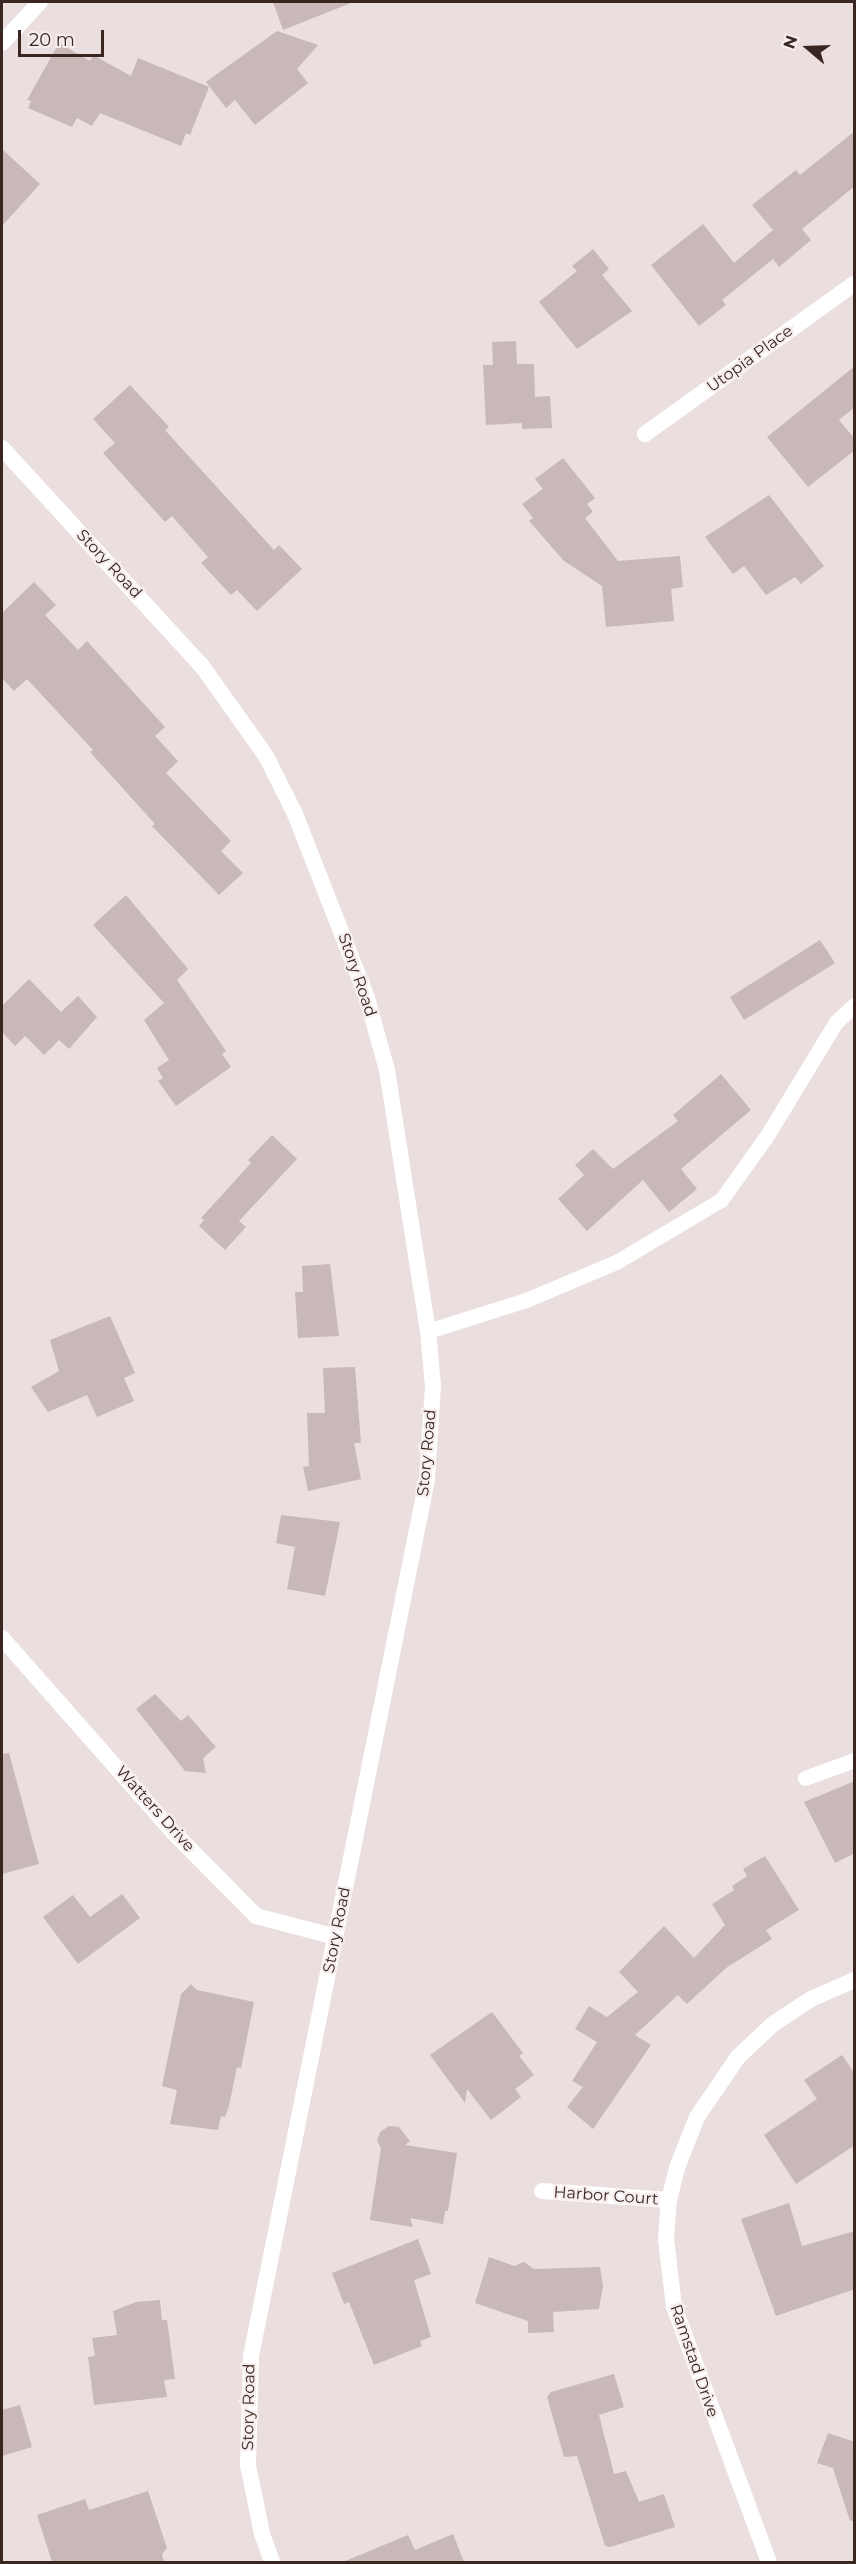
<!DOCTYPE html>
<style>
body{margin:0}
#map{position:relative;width:856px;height:2564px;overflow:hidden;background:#eadfde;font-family:Montserrat,sans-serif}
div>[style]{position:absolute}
.building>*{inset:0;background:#c8b8b8}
.service>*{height:15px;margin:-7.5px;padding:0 7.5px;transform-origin:7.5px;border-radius:7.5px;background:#fff}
.minor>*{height:16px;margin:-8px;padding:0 8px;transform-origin:8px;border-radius:8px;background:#fff}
.tertiary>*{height:16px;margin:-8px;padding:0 8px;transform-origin:8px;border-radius:8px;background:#fff}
span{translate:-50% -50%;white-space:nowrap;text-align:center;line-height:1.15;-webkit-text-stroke:4.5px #f7efef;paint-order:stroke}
.street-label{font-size:16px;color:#3a2620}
.frame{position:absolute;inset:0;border:3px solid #3a2620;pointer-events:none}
.north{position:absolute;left:778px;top:18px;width:60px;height:60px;-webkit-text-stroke:4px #f7efef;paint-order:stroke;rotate:289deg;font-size:16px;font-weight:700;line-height:24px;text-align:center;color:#3a2620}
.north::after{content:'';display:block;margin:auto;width:21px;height:27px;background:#3a2620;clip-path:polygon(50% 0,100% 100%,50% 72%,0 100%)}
.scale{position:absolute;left:18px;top:30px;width:86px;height:27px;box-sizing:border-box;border:3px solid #3a2620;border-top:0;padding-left:8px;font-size:18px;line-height:21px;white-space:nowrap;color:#3a2620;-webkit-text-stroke:4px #f7efef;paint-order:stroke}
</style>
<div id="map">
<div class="building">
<div style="clip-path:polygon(273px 2px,351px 2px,351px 3px,283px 30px)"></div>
<div style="clip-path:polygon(277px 31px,318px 45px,297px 69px,308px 83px,255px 125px,235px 100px,226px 108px,206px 82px)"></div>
<div style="clip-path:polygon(59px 43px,90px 61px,93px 55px,131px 76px,138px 58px,209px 87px,190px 135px,186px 133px,181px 146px,100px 113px,92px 126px,77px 118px,72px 127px,28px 108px,31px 101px,27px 100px)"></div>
<div style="clip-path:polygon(855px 131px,855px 186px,802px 229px,811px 240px,779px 267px,773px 259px,722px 300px,726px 305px,699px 326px,651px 265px,703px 224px,734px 263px,773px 230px,752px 205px,796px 170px,800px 175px)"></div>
<div style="clip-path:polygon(2px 149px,40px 184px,2px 226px)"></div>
<div style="clip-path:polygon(593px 249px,609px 269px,602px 275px,632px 311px,577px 349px,539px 302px,577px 271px,572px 266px)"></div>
<div style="clip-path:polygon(516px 341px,517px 364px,534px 364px,535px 397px,550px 396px,552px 428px,522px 429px,522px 423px,486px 425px,483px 365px,493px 365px,492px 342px)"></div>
<div style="clip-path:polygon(855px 366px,855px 407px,839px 420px,855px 439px,855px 450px,808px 487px,767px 437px)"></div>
<div style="clip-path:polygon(130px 385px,169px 427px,165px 430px,274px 550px,279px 545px,302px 569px,257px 611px,237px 590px,231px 595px,201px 563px,208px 557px,172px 516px,165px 522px,103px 453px,115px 443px,93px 419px)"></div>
<div style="clip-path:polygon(563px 458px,595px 498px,587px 504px,593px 512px,585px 518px,618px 561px,680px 556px,683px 587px,671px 589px,674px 621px,606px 627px,602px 586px,564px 561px,529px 521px,533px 518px,522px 504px,543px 489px,535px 479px)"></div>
<div style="clip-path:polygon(769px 495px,824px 566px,801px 584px,795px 577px,766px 595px,744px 566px,733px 574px,705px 537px)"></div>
<div style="clip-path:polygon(34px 582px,56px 605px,45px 615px,78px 650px,87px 641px,165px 727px,155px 736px,178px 761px,166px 773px,231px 841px,221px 851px,243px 873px,219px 895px,152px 826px,155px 824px,90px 752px,93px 750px,27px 679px,14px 691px,2px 678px,2px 613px)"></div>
<div style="clip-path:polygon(126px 895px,188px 969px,177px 980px,226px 1051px,222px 1054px,231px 1067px,176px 1106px,158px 1081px,163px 1078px,157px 1068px,169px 1060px,144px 1020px,164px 1003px,93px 925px)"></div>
<div style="clip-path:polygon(820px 940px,835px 963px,744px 1020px,730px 997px)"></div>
<div style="clip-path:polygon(29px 979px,61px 1012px,78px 996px,97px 1017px,69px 1049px,59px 1040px,44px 1055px,25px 1036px,15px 1046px,2px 1032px,2px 1006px)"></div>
<div style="clip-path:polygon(721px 1074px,751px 1110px,681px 1169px,697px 1189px,669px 1212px,643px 1180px,587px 1231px,558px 1199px,584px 1175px,575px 1165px,593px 1149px,613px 1169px,678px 1121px,673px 1115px)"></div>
<div style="clip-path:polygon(272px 1135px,297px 1159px,239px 1221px,246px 1227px,225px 1250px,199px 1226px,204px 1220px,201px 1218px,251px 1163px,248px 1160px)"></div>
<div style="clip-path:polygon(330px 1264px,339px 1336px,298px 1338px,295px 1292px,303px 1292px,302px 1266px)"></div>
<div style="clip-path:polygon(110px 1316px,135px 1373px,124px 1378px,134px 1401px,97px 1417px,87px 1395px,48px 1412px,31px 1387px,59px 1371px,50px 1340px)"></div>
<div style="clip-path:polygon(355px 1367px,361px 1443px,354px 1443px,361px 1479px,308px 1491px,303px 1467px,309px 1466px,307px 1413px,325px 1413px,323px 1368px)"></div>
<div style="clip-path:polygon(281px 1515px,340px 1522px,325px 1596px,287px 1589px,295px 1547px,276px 1543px)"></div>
<div style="clip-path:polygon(155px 1694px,181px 1721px,188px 1715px,216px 1747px,203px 1758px,206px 1773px,185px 1771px,136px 1709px)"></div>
<div style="clip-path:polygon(9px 1753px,39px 1864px,2px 1874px,2px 1754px)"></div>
<div style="clip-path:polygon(855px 1781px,855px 1853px,835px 1863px,804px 1802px)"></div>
<div style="clip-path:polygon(765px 1856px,799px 1910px,766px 1930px,772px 1939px,726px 1968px,687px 2004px,678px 1995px,635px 2035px,651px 2045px,593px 2129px,567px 2107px,583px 2087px,572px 2081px,597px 2042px,575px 2029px,589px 2006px,607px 2017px,638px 1992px,619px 1972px,664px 1926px,694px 1958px,725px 1925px,712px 1904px,734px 1890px,732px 1886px,747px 1876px,743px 1869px)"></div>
<div style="clip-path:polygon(122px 1894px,140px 1918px,78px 1964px,43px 1917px,73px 1895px,90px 1917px)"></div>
<div style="clip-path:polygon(191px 1984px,197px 1990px,254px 2002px,241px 2068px,237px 2067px,229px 2106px,225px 2117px,221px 2116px,218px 2130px,170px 2124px,177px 2090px,162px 2086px,181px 1994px)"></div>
<div style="clip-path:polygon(492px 2012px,523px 2053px,519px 2056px,534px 2075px,515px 2089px,521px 2097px,491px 2120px,467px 2089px,465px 2103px,430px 2055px)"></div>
<div style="clip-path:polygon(842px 2055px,855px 2074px,855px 2145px,796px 2184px,764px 2135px,817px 2099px,804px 2080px)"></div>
<div style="clip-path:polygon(389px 2126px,399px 2127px,410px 2141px,405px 2145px,457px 2153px,448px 2211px,445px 2211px,443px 2224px,410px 2218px,413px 2227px,370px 2220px,381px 2148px,377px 2141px,380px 2132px)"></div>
<div style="clip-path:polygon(789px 2203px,802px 2246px,855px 2231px,855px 2289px,776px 2316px,741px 2219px)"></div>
<div style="clip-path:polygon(418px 2239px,431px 2274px,414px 2280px,431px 2337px,420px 2341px,422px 2346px,374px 2365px,349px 2302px,344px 2304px,332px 2273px)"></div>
<div style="clip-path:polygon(489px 2257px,514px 2266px,524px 2262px,534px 2269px,600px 2267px,603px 2286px,599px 2309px,553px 2312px,554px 2332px,528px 2333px,528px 2321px,475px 2303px)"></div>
<div style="clip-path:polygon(160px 2300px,162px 2320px,167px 2320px,175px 2379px,164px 2380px,167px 2397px,94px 2405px,88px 2357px,95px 2356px,92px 2338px,117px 2335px,113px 2311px,136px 2302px)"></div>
<div style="clip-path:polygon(614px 2374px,624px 2407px,599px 2415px,614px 2474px,626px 2471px,639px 2502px,664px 2494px,675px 2527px,610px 2547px,605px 2546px,577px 2456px,564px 2457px,547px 2397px,551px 2392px)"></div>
<div style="clip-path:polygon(20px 2405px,32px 2447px,2px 2456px,2px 2410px)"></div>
<div style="clip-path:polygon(828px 2433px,855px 2442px,855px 2520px,850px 2521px,833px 2468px,817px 2463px)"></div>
<div style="clip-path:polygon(148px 2491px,167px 2548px,162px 2554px,164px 2562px,52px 2562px,37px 2515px,85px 2499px,89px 2510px)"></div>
<div style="clip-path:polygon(453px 2534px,464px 2562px,343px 2562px,408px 2535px,415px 2550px)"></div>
</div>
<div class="service">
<div style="left:428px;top:1331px;width:103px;rotate:-17.6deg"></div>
<div style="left:526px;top:1300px;width:98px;rotate:-22.9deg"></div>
<div style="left:616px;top:1262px;width:122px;rotate:-30.6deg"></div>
<div style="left:721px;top:1200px;width:77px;rotate:-54.5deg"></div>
<div style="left:766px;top:1137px;width:135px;rotate:-58.7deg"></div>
<div style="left:836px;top:1022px;width:25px;rotate:-43deg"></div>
<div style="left:805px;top:1778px;width:52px;rotate:-20.2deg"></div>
</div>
<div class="minor">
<div style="left:2px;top:43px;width:56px;rotate:-47.2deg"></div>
<div style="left:645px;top:434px;width:257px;rotate:-35.7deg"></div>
<div style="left:2px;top:1638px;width:260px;rotate:48.6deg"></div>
<div style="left:174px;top:1833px;width:117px;rotate:45.3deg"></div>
<div style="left:256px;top:1916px;width:83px;rotate:14.7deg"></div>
<div style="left:542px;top:2191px;width:127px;rotate:4.1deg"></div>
<div style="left:769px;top:2562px;width:272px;rotate:-110.4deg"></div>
<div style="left:674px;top:2307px;width:68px;rotate:-96.7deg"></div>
<div style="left:666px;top:2239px;width:39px;rotate:-86deg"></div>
<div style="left:669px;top:2200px;width:33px;rotate:-76deg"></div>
<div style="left:677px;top:2168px;width:55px;rotate:-68.6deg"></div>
<div style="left:697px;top:2117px;width:73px;rotate:-55.7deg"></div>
<div style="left:738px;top:2057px;width:48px;rotate:-43.3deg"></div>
<div style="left:773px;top:2024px;width:45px;rotate:-33.3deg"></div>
<div style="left:811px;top:1999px;width:47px;rotate:-23.8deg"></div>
</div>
<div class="tertiary">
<div style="left:2px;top:448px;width:296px;rotate:47.5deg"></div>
<div style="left:202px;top:666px;width:110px;rotate:54.6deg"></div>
<div style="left:266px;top:756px;width:65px;rotate:63.4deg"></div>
<div style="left:295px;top:814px;width:198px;rotate:68.6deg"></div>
<div style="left:367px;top:998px;width:75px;rotate:74.5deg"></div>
<div style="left:387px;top:1070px;width:264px;rotate:81.1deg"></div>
<div style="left:428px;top:1331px;width:55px;rotate:84.8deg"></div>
<div style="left:433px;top:1386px;width:94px;rotate:93.7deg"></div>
<div style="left:427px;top:1480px;width:894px;rotate:101.36deg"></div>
<div style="left:251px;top:2356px;width:109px;rotate:91.6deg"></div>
<div style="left:248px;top:2465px;width:70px;rotate:78.5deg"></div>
<div style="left:262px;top:2534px;width:30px;rotate:70deg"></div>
</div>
<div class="street-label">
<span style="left:750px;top:359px;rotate:-36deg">Utopia Place</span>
<span style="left:109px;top:564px;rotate:47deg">Story Road</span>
<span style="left:357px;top:975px;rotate:71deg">Story Road</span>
<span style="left:427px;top:1453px;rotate:-85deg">Story Road</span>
<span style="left:155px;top:1809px;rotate:48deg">Watters Drive</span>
<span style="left:337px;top:1930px;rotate:-79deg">Story Road</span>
<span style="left:606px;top:2196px;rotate:4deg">Harbor Court</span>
<span style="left:694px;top:2361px;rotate:71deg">Ramstad Drive</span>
<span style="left:249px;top:2407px;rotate:-89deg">Story Road</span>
</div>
<div class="frame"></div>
<div class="north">N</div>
<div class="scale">20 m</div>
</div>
